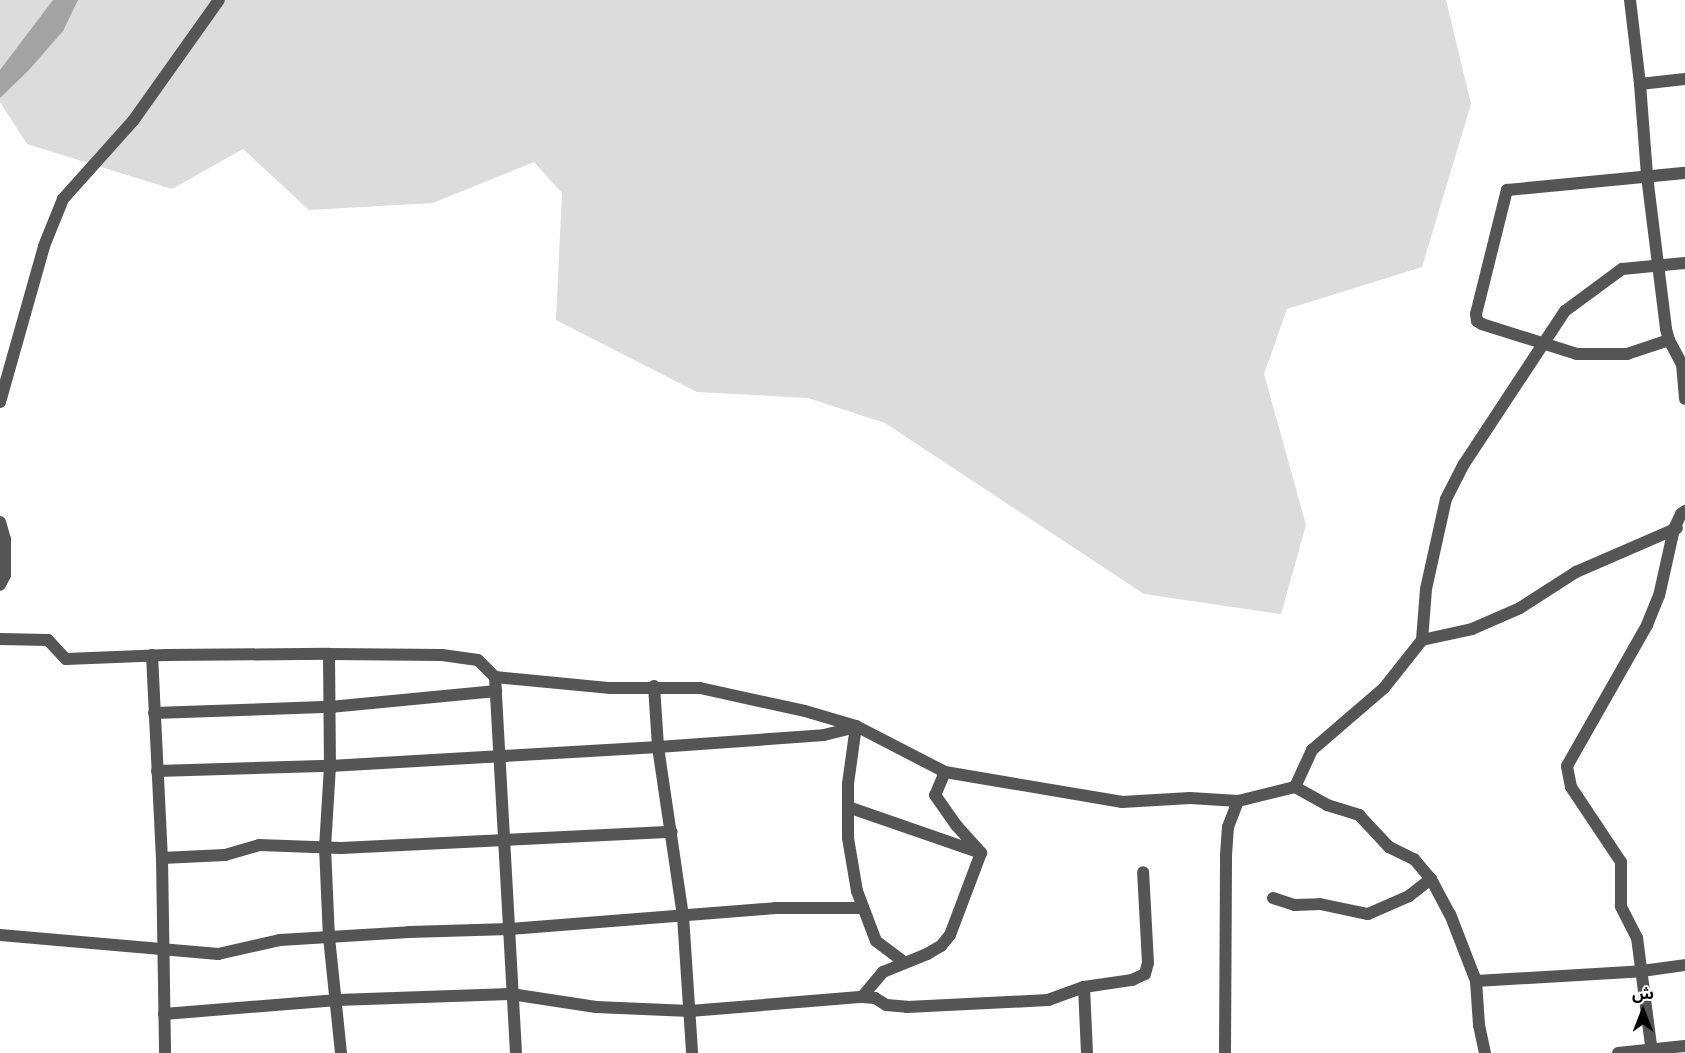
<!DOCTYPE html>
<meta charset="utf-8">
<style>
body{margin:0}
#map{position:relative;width:1685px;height:1053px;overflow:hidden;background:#fff;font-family:"PT Sans Narrow","Noto Sans Arabic",sans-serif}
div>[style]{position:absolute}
.green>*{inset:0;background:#dcdcdc}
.water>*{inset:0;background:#a3a3a3}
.minor>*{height:12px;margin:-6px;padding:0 6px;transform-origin:6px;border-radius:6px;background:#555}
span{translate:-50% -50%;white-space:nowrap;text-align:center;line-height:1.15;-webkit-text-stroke:5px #fff;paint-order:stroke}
.north{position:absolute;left:1613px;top:981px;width:60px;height:60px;-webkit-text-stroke:4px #fff;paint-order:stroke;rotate:0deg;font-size:16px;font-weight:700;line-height:24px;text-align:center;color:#000}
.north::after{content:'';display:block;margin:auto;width:21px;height:27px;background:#000;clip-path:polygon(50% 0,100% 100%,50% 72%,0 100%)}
</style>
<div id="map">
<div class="green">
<div style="clip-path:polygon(0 0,1446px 0,1471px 104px,1422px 267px,1287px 309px,1264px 374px,1306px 525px,1281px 614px,1144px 594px,885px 423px,808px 398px,697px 392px,556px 320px,562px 193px,534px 162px,433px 203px,309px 210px,243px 149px,172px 189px,27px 144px,0 102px)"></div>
</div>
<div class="water">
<div style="clip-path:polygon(53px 0,78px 0,63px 31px,28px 71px,0 98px,0 70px)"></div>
</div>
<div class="minor">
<div style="left:1630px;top:0;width:85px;rotate:83.2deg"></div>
<div style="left:1640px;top:84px;width:92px;rotate:85.6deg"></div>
<div style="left:1647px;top:176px;width:154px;rotate:82.9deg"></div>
<div style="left:1666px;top:329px;width:11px;rotate:75deg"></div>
<div style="left:1669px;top:340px;width:27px;rotate:62deg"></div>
<div style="left:1682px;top:364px;width:35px;rotate:85deg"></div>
<div style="left:1640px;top:84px;width:45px;rotate:-6.3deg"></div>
<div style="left:1669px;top:340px;width:44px;rotate:161.6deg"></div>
<div style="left:1627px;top:354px;width:50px;rotate:180deg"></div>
<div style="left:1577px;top:354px;width:100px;rotate:-162.5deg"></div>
<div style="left:1482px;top:324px;width:6px;rotate:-149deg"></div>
<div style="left:1477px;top:321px;width:7px;rotate:-98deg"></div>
<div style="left:1476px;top:314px;width:128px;rotate:-76deg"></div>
<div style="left:1507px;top:190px;width:179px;rotate:-5.5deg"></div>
<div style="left:0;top:402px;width:162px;rotate:-74.2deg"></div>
<div style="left:44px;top:246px;width:51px;rotate:-68deg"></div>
<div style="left:63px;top:199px;width:105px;rotate:-48.1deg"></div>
<div style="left:133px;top:121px;width:148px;rotate:-54.6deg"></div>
<div style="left:0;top:522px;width:18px;rotate:74deg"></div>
<div style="left:5px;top:539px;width:36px;rotate:90deg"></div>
<div style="left:5px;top:575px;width:11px;rotate:117deg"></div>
<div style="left:0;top:639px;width:48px;rotate:1.2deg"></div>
<div style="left:48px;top:640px;width:26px;rotate:47deg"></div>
<div style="left:66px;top:659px;width:100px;rotate:-2.3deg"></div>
<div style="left:166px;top:655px;width:163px;rotate:-0.4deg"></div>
<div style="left:329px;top:654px;width:113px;rotate:0.5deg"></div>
<div style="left:442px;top:655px;width:36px;rotate:8deg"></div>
<div style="left:478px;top:660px;width:24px;rotate:45deg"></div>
<div style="left:495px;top:677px;width:377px;rotate:86.8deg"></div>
<div style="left:1422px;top:640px;width:51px;rotate:-12.4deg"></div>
<div style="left:1472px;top:629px;width:52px;rotate:-23.6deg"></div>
<div style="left:1520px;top:608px;width:67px;rotate:-32.7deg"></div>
<div style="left:1576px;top:572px;width:110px;rotate:-23.5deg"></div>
<div style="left:329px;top:654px;width:112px;rotate:89.5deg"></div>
<div style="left:330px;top:766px;width:81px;rotate:93.5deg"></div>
<div style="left:325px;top:847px;width:90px;rotate:87.5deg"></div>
<div style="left:329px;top:937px;width:117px;rotate:84.1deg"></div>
<div style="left:152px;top:655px;width:203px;rotate:87.2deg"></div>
<div style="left:162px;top:858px;width:195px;rotate:89.1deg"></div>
<div style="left:495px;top:677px;width:116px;rotate:5.5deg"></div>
<div style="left:610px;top:688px;width:90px"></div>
<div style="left:700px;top:688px;width:107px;rotate:12.4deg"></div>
<div style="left:805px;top:711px;width:53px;rotate:16.4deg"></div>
<div style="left:856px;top:726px;width:100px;rotate:27.3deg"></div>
<div style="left:945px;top:772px;width:180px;rotate:9.6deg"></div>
<div style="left:1122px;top:802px;width:68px;rotate:-3.4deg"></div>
<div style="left:1190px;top:798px;width:48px;rotate:3.6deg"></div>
<div style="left:1238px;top:801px;width:59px;rotate:-13.8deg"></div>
<div style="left:1295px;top:787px;width:37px;rotate:29deg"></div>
<div style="left:1327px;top:805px;width:34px;rotate:17deg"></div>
<div style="left:1359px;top:815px;width:44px;rotate:46.8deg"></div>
<div style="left:1389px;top:847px;width:28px;rotate:26deg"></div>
<div style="left:1414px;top:859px;width:26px;rotate:50deg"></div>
<div style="left:1431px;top:879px;width:40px;rotate:62deg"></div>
<div style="left:1450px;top:914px;width:72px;rotate:68.8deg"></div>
<div style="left:1476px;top:981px;width:44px;rotate:86.1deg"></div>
<div style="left:1479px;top:1025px;width:29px;rotate:78deg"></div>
<div style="left:654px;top:686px;width:61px;rotate:86.2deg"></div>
<div style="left:658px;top:747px;width:171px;rotate:81.6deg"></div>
<div style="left:683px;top:916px;width:137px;rotate:86.2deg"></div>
<div style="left:154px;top:713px;width:176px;rotate:-2deg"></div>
<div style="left:330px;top:707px;width:167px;rotate:-5.5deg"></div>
<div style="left:856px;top:726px;width:59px;rotate:97.9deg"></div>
<div style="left:848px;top:784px;width:54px;rotate:90deg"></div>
<div style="left:848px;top:838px;width:54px;rotate:80.4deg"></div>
<div style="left:857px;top:891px;width:53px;rotate:69.2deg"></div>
<div style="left:876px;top:941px;width:35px;rotate:37deg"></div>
<div style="left:157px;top:771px;width:173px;rotate:-1.7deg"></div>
<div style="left:330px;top:766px;width:329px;rotate:-3.3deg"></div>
<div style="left:658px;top:747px;width:166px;rotate:-4.1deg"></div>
<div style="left:824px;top:735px;width:32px;rotate:-14deg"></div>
<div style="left:945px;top:772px;width:25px;rotate:113deg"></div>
<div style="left:935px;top:795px;width:37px;rotate:55deg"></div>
<div style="left:956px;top:825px;width:36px;rotate:48deg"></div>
<div style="left:1295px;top:787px;width:41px;rotate:-65.3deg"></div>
<div style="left:1312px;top:750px;width:95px;rotate:-40.7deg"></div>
<div style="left:1384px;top:688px;width:61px;rotate:-51.6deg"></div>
<div style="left:1422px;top:640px;width:51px;rotate:-85.5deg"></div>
<div style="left:1426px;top:589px;width:92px;rotate:-77.5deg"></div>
<div style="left:1446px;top:499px;width:39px;rotate:-63deg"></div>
<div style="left:1464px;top:464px;width:183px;rotate:-56.6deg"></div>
<div style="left:1565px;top:311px;width:71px;rotate:-36.4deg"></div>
<div style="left:1622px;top:269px;width:63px;rotate:-5.4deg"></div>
<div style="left:848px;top:807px;width:141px;rotate:19.1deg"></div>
<div style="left:162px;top:858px;width:63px;rotate:-2.7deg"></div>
<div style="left:225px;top:855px;width:35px;rotate:-16deg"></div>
<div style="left:259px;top:845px;width:82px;rotate:2.1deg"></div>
<div style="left:341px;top:848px;width:331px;rotate:-2.8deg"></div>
<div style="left:1273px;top:898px;width:23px;rotate:18deg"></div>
<div style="left:1295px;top:905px;width:25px;rotate:-2deg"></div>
<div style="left:1320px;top:904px;width:49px;rotate:11.8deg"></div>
<div style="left:1368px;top:914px;width:45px;rotate:-23.7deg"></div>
<div style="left:1409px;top:896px;width:28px;rotate:-38deg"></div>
<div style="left:0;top:935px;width:219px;rotate:5deg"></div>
<div style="left:218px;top:954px;width:64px;rotate:-12.7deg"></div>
<div style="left:280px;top:940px;width:129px;rotate:-3.5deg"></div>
<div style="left:409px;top:932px;width:101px;rotate:-1.7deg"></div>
<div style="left:510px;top:929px;width:266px;rotate:-4.5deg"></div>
<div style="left:775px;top:908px;width:88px"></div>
<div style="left:1476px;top:981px;width:166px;rotate:-3.4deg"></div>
<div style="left:1642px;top:971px;width:43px;rotate:-7.9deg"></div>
<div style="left:1084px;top:987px;width:66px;rotate:87.4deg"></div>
<div style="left:862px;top:997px;width:13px;rotate:4deg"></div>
<div style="left:875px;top:998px;width:13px;rotate:32deg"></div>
<div style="left:886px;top:1005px;width:21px;rotate:5deg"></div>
<div style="left:907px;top:1007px;width:141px;rotate:-2.8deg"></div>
<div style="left:1048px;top:1000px;width:38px;rotate:-20deg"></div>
<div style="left:1084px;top:987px;width:49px;rotate:-8.3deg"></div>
<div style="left:1132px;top:980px;width:14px;rotate:-25deg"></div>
<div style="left:1145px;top:974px;width:11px;rotate:-75deg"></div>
<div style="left:1148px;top:963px;width:91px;rotate:-93.1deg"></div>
<div style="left:164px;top:1014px;width:174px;rotate:-4.6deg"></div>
<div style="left:337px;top:1000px;width:174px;rotate:-2deg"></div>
<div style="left:511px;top:994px;width:86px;rotate:8.7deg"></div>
<div style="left:596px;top:1007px;width:94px;rotate:2.4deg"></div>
<div style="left:690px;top:1011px;width:173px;rotate:-4.7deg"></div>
<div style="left:862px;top:997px;width:33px;rotate:-50deg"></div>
<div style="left:883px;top:972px;width:48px;rotate:-22.2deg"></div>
<div style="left:927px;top:954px;width:16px;rotate:-30deg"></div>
<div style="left:941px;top:946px;width:14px;rotate:-51deg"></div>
<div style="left:950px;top:935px;width:88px;rotate:-69.3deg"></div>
<div style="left:1225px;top:1053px;width:198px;rotate:-89.7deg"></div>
<div style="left:1226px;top:855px;width:28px;rotate:-86deg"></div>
<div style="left:1228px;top:827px;width:28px;rotate:-69deg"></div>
<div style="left:1618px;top:1053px;width:67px;rotate:-6deg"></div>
<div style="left:1652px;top:1053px;width:116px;rotate:-97.4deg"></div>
<div style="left:1637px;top:938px;width:36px;rotate:-117deg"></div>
<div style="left:1621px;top:906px;width:44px;rotate:-90deg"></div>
<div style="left:1621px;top:862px;width:90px;rotate:-123.7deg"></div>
<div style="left:1571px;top:787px;width:21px;rotate:-101deg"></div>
<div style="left:1567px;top:766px;width:162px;rotate:-60.4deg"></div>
<div style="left:1647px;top:625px;width:31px;rotate:-68deg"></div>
<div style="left:1659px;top:596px;width:69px;rotate:-77.4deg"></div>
<div style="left:1674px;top:529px;width:17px;rotate:-65deg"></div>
<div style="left:1681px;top:514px;width:5px;rotate:-37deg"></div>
</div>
<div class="north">ش</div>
</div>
